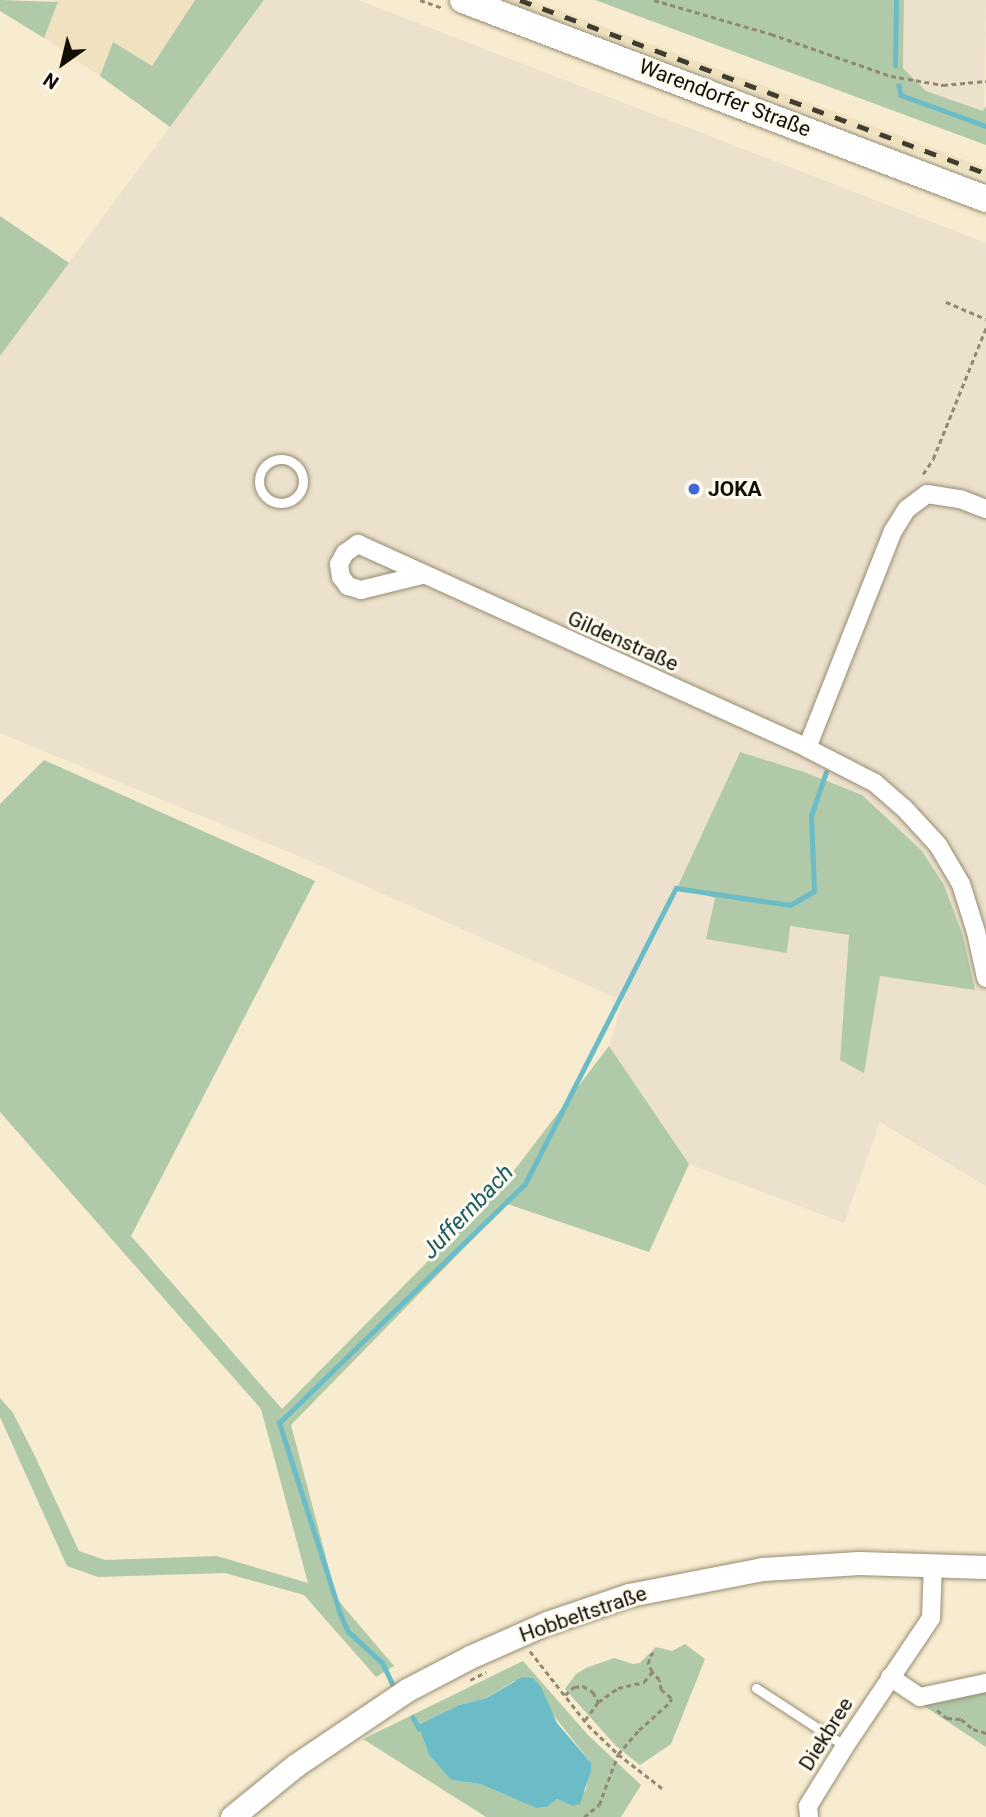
<!DOCTYPE html>
<meta charset="utf-8">
<style>
body{margin:0}
#map{position:relative;width:986px;height:1817px;overflow:hidden;background:#f7ecd0;font-family:Roboto,sans-serif}
div>[style]{position:absolute}
.built>*{inset:0;background:#f0e2bf}
.industrial>*{inset:0;background:#ece1cd}
.green>*{inset:0;background:#b0c9a8}
.water>*{inset:0;background:#6cbcc7}
.stream>*{height:4.5px;margin:-2.25px;padding:0 2.25px;transform-origin:2.25px;border-radius:2.25px;background:#6cbcc7}
.path>*{height:2.5px;margin-top:-1.25px;transform-origin:0;background:repeating-linear-gradient(90deg,#908975 0 5px,transparent 0 8.5px)}
.roads{filter:drop-shadow(0 0 2px #968c72) drop-shadow(0 0 2px #968c72)}
.lane>*{height:9px;margin:-4.5px;padding:0 4.5px;transform-origin:4.5px;border-radius:4.5px;background:#fff}
.lane>.ring{margin:-4.5px;padding:0;box-sizing:content-box;background:none;border:9px solid #fff;border-radius:50%}
.street>*{height:18px;margin:-9px;padding:0 9px;transform-origin:9px;border-radius:9px;background:#fff}
.secondary>*{height:23px;margin:-11.5px;padding:0 11.5px;transform-origin:11.5px;border-radius:11.5px;background:#fff}
.primary>*{height:26px;margin:-13px;padding:0 13px;transform-origin:13px;border-radius:13px;background:#fff}
.rail>*{height:4.5px;margin-top:-2.25px;transform-origin:0;background:repeating-linear-gradient(90deg,#403c2f 0 12px,transparent 0 24px)}
.dots>*{width:19px;height:19px;translate:-50% -50%;box-sizing:border-box;border:4px solid #fefaef;border-radius:50%}
span{translate:-50% -50%;white-space:nowrap;text-align:center;line-height:1.15;-webkit-text-stroke:6px #fefaef;paint-order:stroke}
.street-label{font-size:21px;color:#110e05}
.poi-label{font-size:21px;color:#110e05;font-weight:700}
.left{translate:0 -50%;text-align:left}
.water-label{font-size:23px;color:#175b63;font-style:italic}
.north{position:absolute;left:28px;top:28px;width:70px;height:70px;-webkit-text-stroke:5px #fefaef;paint-order:stroke;rotate:214deg;font-size:19px;font-weight:700;line-height:28px;text-align:center;color:#110e05}
.north::after{content:'';display:block;margin:auto;width:24px;height:32px;background:#110e05;clip-path:polygon(50% 0,100% 100%,50% 72%,0 100%)}
</style>
<div id="map">
<div class="built">
<div style="clip-path:polygon(52px 0,195px 0,152px 67px,113px 42px,100px 76px,44px 38px,58px 3px)"></div>
<div style="clip-path:polygon(505px 0,532px 0,930px 147px,986px 168px,986px 179px)"></div>
</div>
<div class="industrial">
<div style="clip-path:polygon(evenodd,264px 0,358px 0,986px 243px,986px 1186px,880px 1122px,844px 1223px,689px 1164px,609px 1046px,623px 1001px,296px 855px,0 733px,0 356px,264px 0,739px 752px,804px 772px,975px 989px,879px 976px,864px 1072px,840px 1060px,849px 935px,789px 926px,788px 952px,707px 939px,715px 897px,679px 887px,739px 752px)"></div>
<div style="clip-path:polygon(904px 0,986px 0,984px 111px,926px 91px,903px 68px)"></div>
</div>
<div class="green">
<div style="clip-path:polygon(0 0,58px 2px,44px 38px,0 11px)"></div>
<div style="clip-path:polygon(195px 0,264px 0,170px 127px,100px 76px,113px 42px,152px 66px)"></div>
<div style="clip-path:polygon(595px 0,904px 0,903px 68px,926px 91px,983px 111px,986px 106px,986px 145px)"></div>
<div style="clip-path:polygon(0 216px,69px 263px,0 356px)"></div>
<div style="clip-path:polygon(740px 752px,804px 772px,862px 795px,922px 851px,944px 885px,963px 936px,975px 990px,880px 976px,864px 1073px,840px 1060px,849px 935px,790px 926px,787px 953px,706px 939px,715px 898px,678px 886px)"></div>
<div style="clip-path:polygon(44px 760px,315px 881px,131px 1236px,282px 1409px,503px 1185px,609px 1046px,689px 1164px,649px 1252px,507px 1204px,291px 1425px,337px 1599px,394px 1666px,376px 1677px,304px 1595px,225px 1573px,98px 1577px,67px 1566px,0 1417px,0 1398px,13px 1413px,33px 1452px,79px 1551px,105px 1560px,217px 1556px,308px 1583px,261px 1409px,0 1112px,0 804px)"></div>
<div style="clip-path:polygon(685px 1644px,705px 1659px,671px 1744px,640px 1765px,616px 1746px,565px 1689px,576px 1674px,586px 1668px,614px 1658px,633px 1664px,640px 1663px,656px 1647px,672px 1651px)"></div>
<div style="clip-path:polygon(evenodd,523px 1661px,588px 1735px,641px 1785px,621px 1817px,486px 1817px,363px 1739px,523px 1661px,514px 1681px,551px 1712px,591px 1763px,586px 1790px,572px 1806px,557px 1799px,547px 1807px,536px 1808px,480px 1784px,451px 1780px,429px 1755px,418px 1725px,459px 1705px,487px 1698px,514px 1681px)"></div>
<div style="clip-path:polygon(986px 1692px,986px 1747px,921px 1704px)"></div>
</div>
<div class="water">
<div style="clip-path:polygon(522px 1677px,533px 1678px,541px 1687px,557px 1723px,591px 1763px,591px 1771px,580px 1804px,572px 1806px,557px 1799px,547px 1807px,536px 1808px,480px 1784px,451px 1780px,429px 1755px,418px 1725px,459px 1705px,487px 1698px)"></div>
</div>
<div class="stream">
<div style="left:895px;top:66px;width:66px;rotate:-89.1deg"></div>
<div style="left:899px;top:85px;width:10px;rotate:79deg"></div>
<div style="left:901px;top:95px;width:90px;rotate:20deg"></div>
<div style="left:392px;top:1684px;width:23px;rotate:-115deg"></div>
<div style="left:382px;top:1663px;width:46px;rotate:-137.6deg"></div>
<div style="left:348px;top:1632px;width:20px;rotate:-114deg"></div>
<div style="left:340px;top:1614px;width:201px;rotate:-107.7deg"></div>
<div style="left:279px;top:1423px;width:343px;rotate:-44.2deg"></div>
<div style="left:525px;top:1184px;width:332px;rotate:-63deg"></div>
<div style="left:676px;top:888px;width:115px;rotate:8.5deg"></div>
<div style="left:790px;top:905px;width:28px;rotate:-30deg"></div>
<div style="left:814px;top:891px;width:75px;rotate:-92.3deg"></div>
<div style="left:811px;top:816px;width:46px;rotate:-71.2deg"></div>
<div style="left:413px;top:1717px;width:13px;rotate:61deg"></div>
</div>
<div class="path">
<div style="left:420px;top:0;width:24px;rotate:19deg"></div>
<div style="left:654px;top:0;width:122px;rotate:16.2deg"></div>
<div style="left:771px;top:34px;width:127px;rotate:19.3deg"></div>
<div style="left:891px;top:76px;width:53px;rotate:9.8deg"></div>
<div style="left:943px;top:85px;width:43px;rotate:-5.3deg"></div>
<div style="left:946px;top:302px;width:43px;rotate:23deg"></div>
<div style="left:923px;top:474px;width:18px;rotate:-56deg"></div>
<div style="left:933px;top:459px;width:141px;rotate:-68deg"></div>
<div style="left:530px;top:1651px;width:94px;rotate:51.9deg"></div>
<div style="left:588px;top:1725px;width:42px;rotate:44deg"></div>
<div style="left:618px;top:1754px;width:56px;rotate:37.7deg"></div>
<div style="left:470px;top:1680px;width:18px;rotate:-27deg"></div>
<div style="left:565px;top:1695px;width:12px;rotate:-42deg"></div>
<div style="left:574px;top:1687px;width:9px;rotate:-6deg"></div>
<div style="left:583px;top:1686px;width:12px;rotate:31deg"></div>
<div style="left:593px;top:1692px;width:11px;rotate:63deg"></div>
<div style="left:937px;top:1710px;width:13px;rotate:39deg"></div>
<div style="left:947px;top:1718px;width:14px;rotate:4deg"></div>
<div style="left:961px;top:1719px;width:16px;rotate:40deg"></div>
<div style="left:973px;top:1729px;width:14px;rotate:17deg"></div>
<div style="left:585px;top:1720px;width:22px;rotate:-54deg"></div>
<div style="left:598px;top:1702px;width:24px;rotate:-35deg"></div>
<div style="left:618px;top:1688px;width:27px;rotate:-13deg"></div>
<div style="left:644px;top:1682px;width:13px;rotate:-51deg"></div>
<div style="left:652px;top:1672px;width:9px;rotate:-117deg"></div>
<div style="left:648px;top:1664px;width:8px;rotate:-76deg"></div>
<div style="left:650px;top:1656px;width:7px;rotate:-45deg"></div>
<div style="left:584px;top:1817px;width:19px;rotate:-39deg"></div>
<div style="left:599px;top:1805px;width:54px;rotate:-69.6deg"></div>
<div style="left:618px;top:1754px;width:32px;rotate:-49deg"></div>
<div style="left:639px;top:1730px;width:42px;rotate:-42.1deg"></div>
<div style="left:670px;top:1702px;width:4px;rotate:-76deg"></div>
<div style="left:671px;top:1698px;width:13px;rotate:-141deg"></div>
<div style="left:661px;top:1690px;width:10px;rotate:-101deg"></div>
<div style="left:659px;top:1680px;width:11px;rotate:-131deg"></div>
</div>
<div class="roads">
<div class="lane">
<div class="ring" style="left:259px;top:459px;width:35px;height:35px"></div>
<div style="left:756px;top:1688px;width:106px;rotate:33.1deg"></div>
</div>
<div class="street">
<div style="left:422px;top:575px;width:63px;rotate:166.2deg"></div>
<div style="left:361px;top:590px;width:14px;rotate:-163deg"></div>
<div style="left:348px;top:586px;width:11px;rotate:-128deg"></div>
<div style="left:341px;top:577px;width:13px;rotate:-99deg"></div>
<div style="left:339px;top:564px;width:13px;rotate:-61deg"></div>
<div style="left:345px;top:553px;width:16px;rotate:-35deg"></div>
<div style="left:358px;top:544px;width:493px;rotate:24.4deg"></div>
<div style="left:807px;top:748px;width:76px;rotate:27.2deg"></div>
<div style="left:875px;top:783px;width:38px;rotate:41deg"></div>
<div style="left:904px;top:808px;width:50px;rotate:47.4deg"></div>
<div style="left:938px;top:845px;width:45px;rotate:59.5deg"></div>
<div style="left:961px;top:884px;width:50px;rotate:72.6deg"></div>
<div style="left:976px;top:932px;width:47px;rotate:77.7deg"></div>
<div style="left:807px;top:748px;width:233px;rotate:-68.4deg"></div>
<div style="left:893px;top:531px;width:26px;rotate:-58deg"></div>
<div style="left:907px;top:509px;width:25px;rotate:-37deg"></div>
<div style="left:927px;top:494px;width:33px;rotate:9deg"></div>
<div style="left:960px;top:499px;width:28px;rotate:21deg"></div>
<div style="left:890px;top:1677px;width:36px;rotate:34deg"></div>
<div style="left:920px;top:1697px;width:67px;rotate:-12deg"></div>
<div style="left:809px;top:1817px;width:11px;rotate:-95deg"></div>
<div style="left:808px;top:1806px;width:70px;rotate:-58.3deg"></div>
<div style="left:845px;top:1746px;width:154px;rotate:-56.1deg"></div>
<div style="left:931px;top:1618px;width:54px;rotate:-87.9deg"></div>
</div>
<div class="secondary">
<div style="left:232px;top:1817px;width:82px;rotate:-39.1deg"></div>
<div style="left:296px;top:1765px;width:134px;rotate:-34deg"></div>
<div style="left:407px;top:1690px;width:71px;rotate:-27.6deg"></div>
<div style="left:470px;top:1657px;width:84px;rotate:-23.8deg"></div>
<div style="left:547px;top:1623px;width:87px;rotate:-18.9deg"></div>
<div style="left:629px;top:1595px;width:136px;rotate:-11deg"></div>
<div style="left:763px;top:1569px;width:96px;rotate:-3.6deg"></div>
<div style="left:859px;top:1563px;width:127px;rotate:1.8deg"></div>
</div>
<div class="primary">
<div style="left:463px;top:0;width:560px;rotate:20.83deg"></div>
</div>
</div>
<div class="rail">
<div style="left:520px;top:0;width:497px;rotate:20.4deg"></div>
</div>
<div class="dots">
<div style="left:694px;top:489px;background:#4168da"></div>
</div>
<div class="street-label">
<span style="left:725px;top:98px;rotate:21deg">Warendorfer Straße</span>
<span style="left:623px;top:641px;rotate:24deg">Gildenstraße</span>
<span style="left:583px;top:1614px;rotate:-19deg">Hobbeltstraße</span>
<span style="left:826px;top:1734px;rotate:-58deg">Diekbree</span>
</div>
<div class="poi-label">
<span class="left" style="left:708px;top:489px">JOKA</span>
</div>
<div class="water-label">
<span style="left:468px;top:1212px;rotate:-46deg">Juffernbach</span>
</div>
<div class="north">N</div>
</div>
